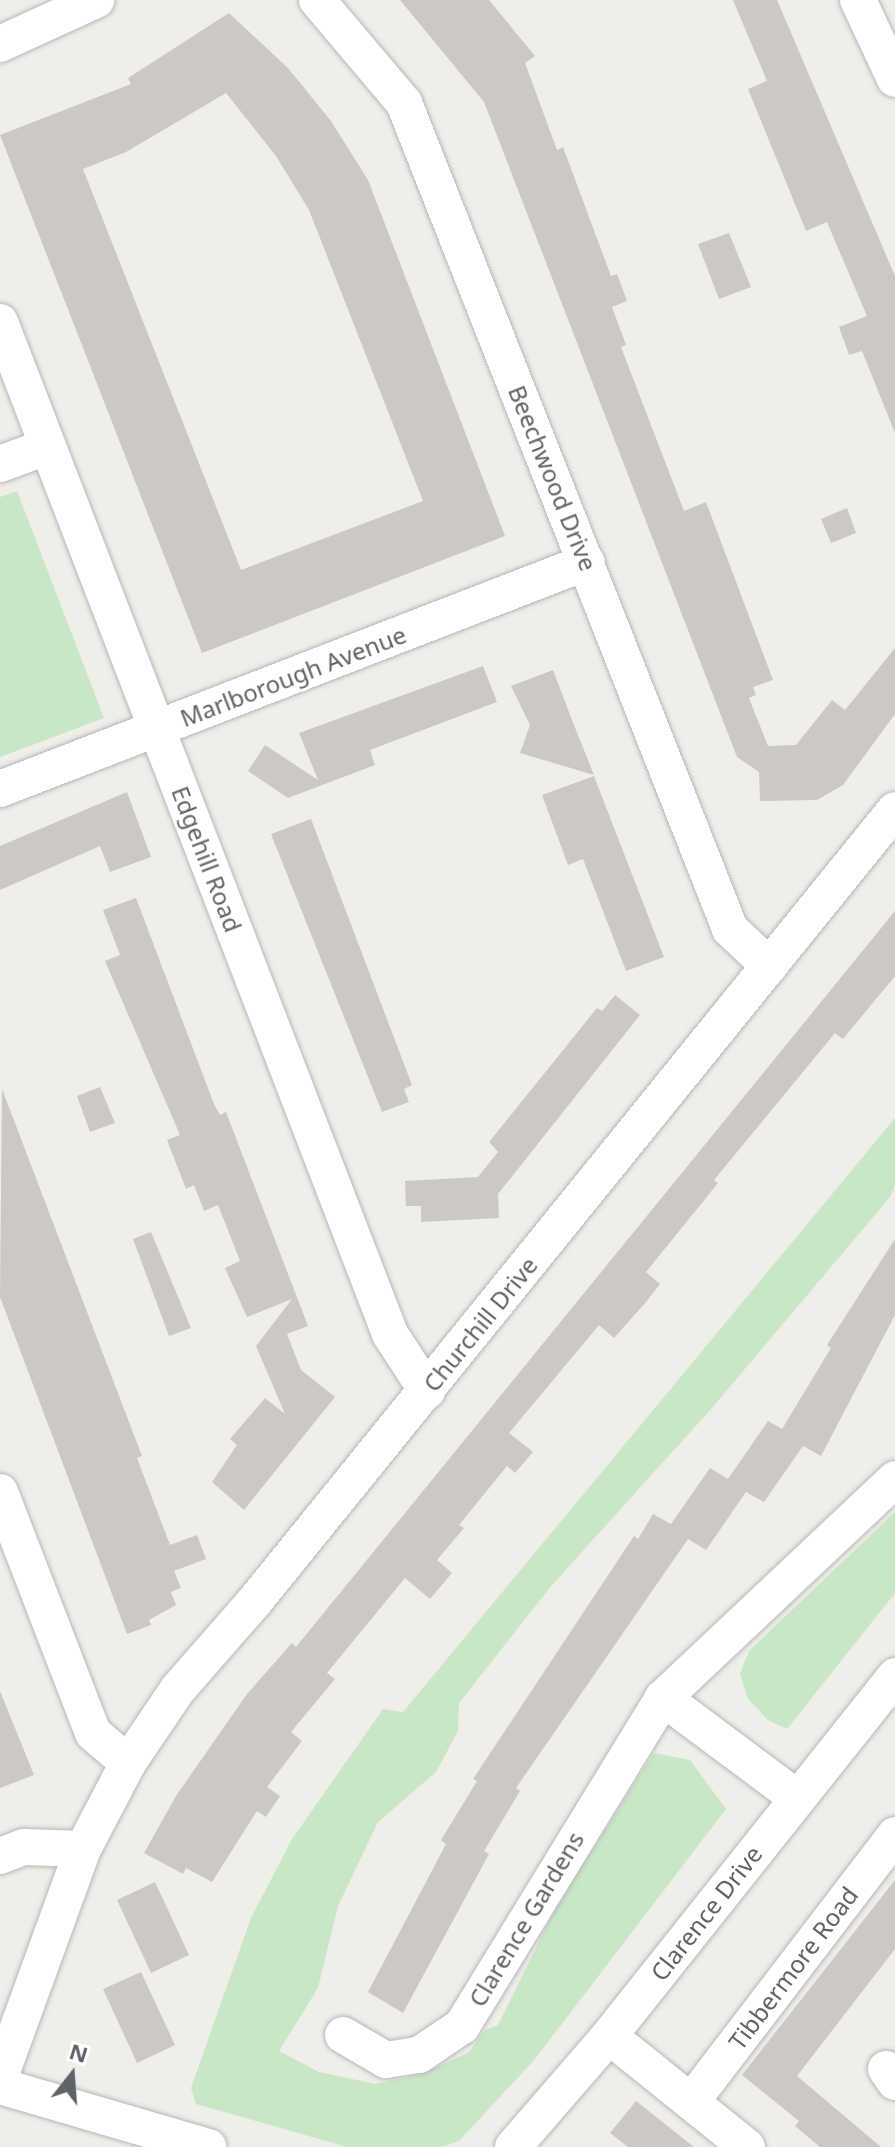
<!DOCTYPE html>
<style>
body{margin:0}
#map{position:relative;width:895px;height:2147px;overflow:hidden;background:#f0eee8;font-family:"Noto Sans",sans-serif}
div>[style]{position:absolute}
.green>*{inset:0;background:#c9e6c6}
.building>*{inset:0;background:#ccc9c4}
.roads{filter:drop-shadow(0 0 2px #b5b8bb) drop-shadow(0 0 2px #b5b8bb)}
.minor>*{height:36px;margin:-18px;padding:0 18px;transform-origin:18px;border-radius:18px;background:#fff}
span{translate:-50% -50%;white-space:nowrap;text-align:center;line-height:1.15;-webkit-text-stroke:6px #fff;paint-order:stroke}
.street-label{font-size:24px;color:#5f6367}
.north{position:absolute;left:32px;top:2035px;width:80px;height:80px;-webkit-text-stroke:6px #fff;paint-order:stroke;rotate:17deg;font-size:22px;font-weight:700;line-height:32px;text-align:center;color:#5f6367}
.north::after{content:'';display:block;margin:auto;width:28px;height:36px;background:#5f6367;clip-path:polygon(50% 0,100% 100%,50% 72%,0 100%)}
</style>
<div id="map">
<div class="green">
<div style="clip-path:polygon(17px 491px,104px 718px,0 757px,0 497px)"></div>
<div style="clip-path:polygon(895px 1118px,895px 1185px,890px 1197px,712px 1408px,552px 1585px,459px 1703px,458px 1731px,436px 1772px,378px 1822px,338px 1906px,318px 1988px,279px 2051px,319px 2072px,375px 2084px,422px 2074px,469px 2052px,485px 2030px,498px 2025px,556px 1907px,654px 1753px,690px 1760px,726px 1809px,535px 2059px,459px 2141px,441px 2147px,347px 2147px,196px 2104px,191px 2088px,251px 1918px,292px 1839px,383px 1709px,403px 1712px)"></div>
<div style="clip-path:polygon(895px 1512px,895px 1593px,787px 1729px,768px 1720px,748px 1699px,740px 1674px,749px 1651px)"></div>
</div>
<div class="building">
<div style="clip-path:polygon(400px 0,489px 0,535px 56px,525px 63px,557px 150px,563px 147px,611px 276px,617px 274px,627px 301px,612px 307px,626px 345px,621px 347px,684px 511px,706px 502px,773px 680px,753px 687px,756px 695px,749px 698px,768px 746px,796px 745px,832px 700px,845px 710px,895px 648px,895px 714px,843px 785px,817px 800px,760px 801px,759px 772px,737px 757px,484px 102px)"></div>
<div style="clip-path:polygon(733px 0,777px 0,895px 276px,895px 433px,862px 351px,849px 355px,839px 327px,867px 316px,838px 248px,827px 222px,806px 231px,748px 89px,767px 81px)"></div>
<div style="clip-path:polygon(evenodd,229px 13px,288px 68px,331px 121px,368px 180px,505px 536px,202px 653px,0 135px,131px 84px,128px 78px,229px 13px,226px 93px,276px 156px,309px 210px,423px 501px,241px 570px,83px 169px,126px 152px,226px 93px)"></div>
<div style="clip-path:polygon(729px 233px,751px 287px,719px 299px,698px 244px)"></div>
<div style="clip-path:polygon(847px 508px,856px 533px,831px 543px,821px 519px)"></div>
<div style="clip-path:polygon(483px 666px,497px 702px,370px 750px,375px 765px,288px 798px,248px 771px,265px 745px,318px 780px,299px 733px)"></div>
<div style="clip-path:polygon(553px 670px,572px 720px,594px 775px,520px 753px,530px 725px,511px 686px)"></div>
<div style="clip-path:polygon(594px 776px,664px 957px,626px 971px,583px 859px,568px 865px,542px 795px)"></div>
<div style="clip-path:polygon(127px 792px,151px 857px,110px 872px,100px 846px,0 890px,0 846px)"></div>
<div style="clip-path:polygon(311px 819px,412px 1085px,404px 1089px,409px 1102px,382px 1112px,271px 834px)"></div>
<div style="clip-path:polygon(136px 898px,214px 1104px,220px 1115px,226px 1112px,308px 1326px,287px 1334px,301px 1370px,335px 1397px,244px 1510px,212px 1482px,237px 1445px,230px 1439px,265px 1398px,285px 1414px,256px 1346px,292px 1299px,247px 1317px,225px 1268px,240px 1261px,218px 1205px,204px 1211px,194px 1185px,186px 1189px,167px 1140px,180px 1135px,105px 961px,120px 955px,103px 910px)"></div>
<div style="clip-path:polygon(895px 911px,895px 976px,843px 1039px,835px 1033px,714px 1180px,718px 1183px,646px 1272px,660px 1284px,646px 1302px,614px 1338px,599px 1325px,509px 1433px,533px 1452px,515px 1473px,507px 1466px,459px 1525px,464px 1528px,437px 1560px,452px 1573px,430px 1599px,405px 1578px,327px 1673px,335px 1679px,291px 1732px,302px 1741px,267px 1787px,280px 1796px,266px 1817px,257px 1811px,212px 1882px,186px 1868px,183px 1874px,144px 1853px,176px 1796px,247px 1694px,292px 1643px,296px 1647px)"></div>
<div style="clip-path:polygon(615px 995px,640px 1015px,498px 1194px,499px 1218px,421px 1222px,421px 1206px,406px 1206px,405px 1181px,478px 1177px,498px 1152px,489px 1142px,597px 1008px,602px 1011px)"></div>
<div style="clip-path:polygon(100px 1087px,115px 1123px,90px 1132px,77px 1096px)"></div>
<div style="clip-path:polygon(2px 1089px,142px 1456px,137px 1458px,170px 1545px,197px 1535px,206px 1559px,174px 1571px,181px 1588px,171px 1592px,176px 1605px,149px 1620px,151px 1625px,127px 1634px,0 1297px)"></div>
<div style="clip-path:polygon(151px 1232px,191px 1328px,169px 1336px,133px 1239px)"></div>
<div style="clip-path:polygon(895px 1239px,895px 1315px,821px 1456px,803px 1446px,764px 1502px,746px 1492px,706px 1550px,688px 1539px,516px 1788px,520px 1791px,484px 1851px,489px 1854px,403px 2013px,368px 1992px,446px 1844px,441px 1840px,477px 1781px,473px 1779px,634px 1536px,638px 1539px,653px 1514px,671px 1524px,710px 1468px,728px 1479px,768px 1421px,782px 1429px,831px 1348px,827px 1345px)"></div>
<div style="clip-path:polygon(0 1691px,34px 1775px,0 1788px)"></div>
<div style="clip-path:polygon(895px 1880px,895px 1949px,797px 2076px,881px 2147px,820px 2147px,795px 2126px,799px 2121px,742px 2075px)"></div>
<div style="clip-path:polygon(155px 1882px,189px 1955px,151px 1973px,117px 1900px)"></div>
<div style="clip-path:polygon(141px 1972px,175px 2045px,137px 2063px,103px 1989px)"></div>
<div style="clip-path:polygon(636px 2101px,694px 2147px,628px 2147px,610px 2133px)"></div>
</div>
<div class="roads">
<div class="minor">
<div style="left:317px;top:0;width:135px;rotate:49.8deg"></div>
<div style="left:404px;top:103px;width:888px;rotate:68.46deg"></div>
<div style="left:730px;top:929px;width:54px;rotate:43.5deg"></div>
<div style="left:858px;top:0;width:87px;rotate:64.9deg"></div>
<div style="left:0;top:44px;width:106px;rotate:-24.6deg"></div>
<div style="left:0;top:322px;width:1085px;rotate:68.92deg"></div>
<div style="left:390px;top:1334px;width:68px;rotate:57deg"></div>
<div style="left:0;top:464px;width:49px;rotate:-20.3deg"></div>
<div style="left:0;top:789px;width:629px;rotate:-21.14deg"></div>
<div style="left:0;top:1492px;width:258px;rotate:68.9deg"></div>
<div style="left:93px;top:1733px;width:46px;rotate:40.6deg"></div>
<div style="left:663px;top:1698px;width:167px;rotate:36.7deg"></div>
<div style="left:0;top:1856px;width:26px;rotate:-21deg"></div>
<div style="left:24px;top:1847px;width:59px;rotate:1.9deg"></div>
<div style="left:343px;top:2035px;width:50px;rotate:30.2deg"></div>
<div style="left:386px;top:2060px;width:33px;rotate:-9deg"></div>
<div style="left:419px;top:2055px;width:52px;rotate:-34deg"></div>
<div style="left:462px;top:2026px;width:385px;rotate:-58.5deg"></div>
<div style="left:663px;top:1698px;width:319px;rotate:-43.3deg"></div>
<div style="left:609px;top:2036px;width:177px;rotate:38.8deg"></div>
<div style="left:886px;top:2069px;width:16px;rotate:55deg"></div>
<div style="left:0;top:2077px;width:243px;rotate:-70deg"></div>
<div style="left:83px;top:1849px;width:97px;rotate:-62.4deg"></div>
<div style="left:128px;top:1763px;width:89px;rotate:-56deg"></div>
<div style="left:178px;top:1689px;width:117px;rotate:-48.8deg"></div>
<div style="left:255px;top:1601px;width:1017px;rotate:-51.02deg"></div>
<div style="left:0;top:2086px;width:217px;rotate:16.3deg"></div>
<div style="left:691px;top:2102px;width:336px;rotate:-52.6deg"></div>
<div style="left:513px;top:2147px;width:147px;rotate:-49.1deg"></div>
<div style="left:609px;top:2036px;width:460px;rotate:-51.5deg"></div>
</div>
</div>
<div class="street-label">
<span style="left:553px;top:478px;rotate:68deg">Beechwood Drive</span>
<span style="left:293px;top:676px;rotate:-21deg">Marlborough Avenue</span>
<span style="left:207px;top:859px;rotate:69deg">Edgehill Road</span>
<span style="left:480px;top:1324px;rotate:-51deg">Churchill Drive</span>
<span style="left:706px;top:1913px;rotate:-52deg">Clarence Drive</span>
<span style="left:526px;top:1919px;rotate:-59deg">Clarence Gardens</span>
<span style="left:793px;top:1968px;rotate:-53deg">Tibbermore Road</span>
</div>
<div class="north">N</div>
</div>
